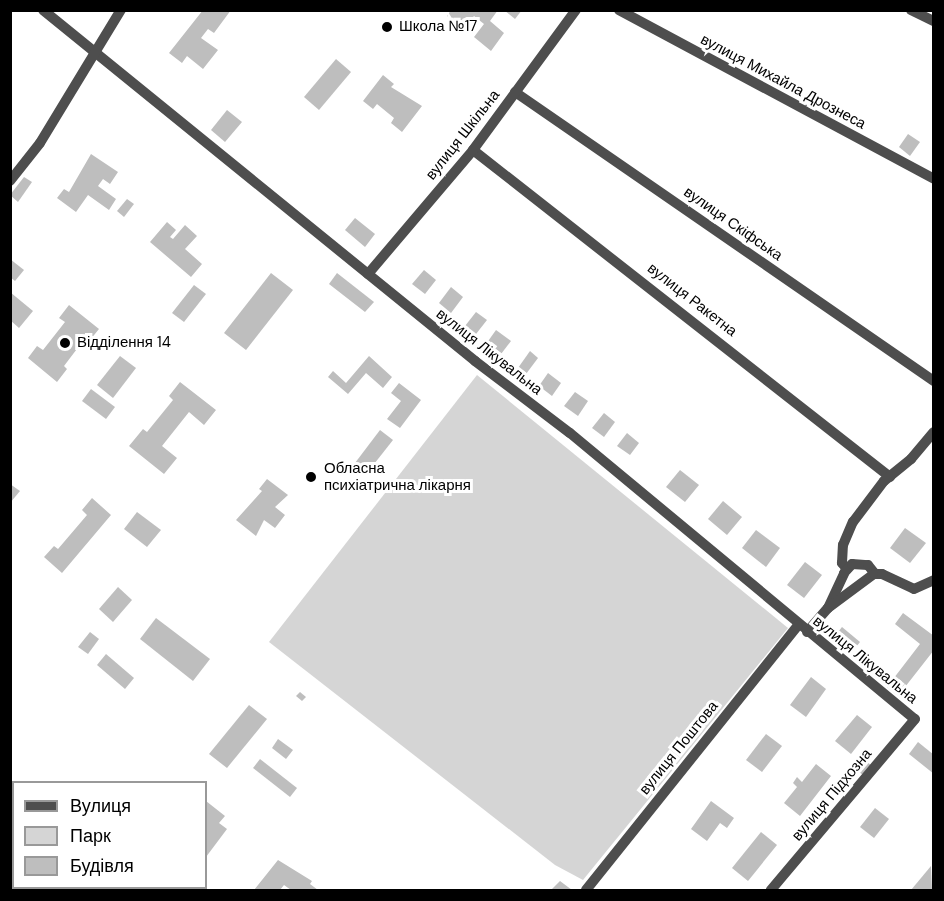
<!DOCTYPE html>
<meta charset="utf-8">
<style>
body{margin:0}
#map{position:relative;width:944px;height:901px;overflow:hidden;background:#fff;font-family:"DM Sans",sans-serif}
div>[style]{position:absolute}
.green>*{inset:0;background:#d5d5d5}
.building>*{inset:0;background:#bebebe}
.street>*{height:10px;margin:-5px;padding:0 5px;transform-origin:5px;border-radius:5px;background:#4e4e4e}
.dots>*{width:16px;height:16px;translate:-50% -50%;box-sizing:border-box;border:3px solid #fff;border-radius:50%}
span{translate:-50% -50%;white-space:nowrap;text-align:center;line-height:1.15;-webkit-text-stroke:6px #fff;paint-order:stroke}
.poi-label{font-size:15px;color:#000}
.left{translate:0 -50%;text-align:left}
.street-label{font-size:15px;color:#000}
.frame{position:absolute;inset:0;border:12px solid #000;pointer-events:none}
.legend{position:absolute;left:12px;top:781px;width:195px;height:108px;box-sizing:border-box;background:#fff;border:2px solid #999;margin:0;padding:8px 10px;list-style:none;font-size:18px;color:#000}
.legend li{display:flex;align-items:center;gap:12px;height:30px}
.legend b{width:30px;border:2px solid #999}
</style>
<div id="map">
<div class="green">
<div style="clip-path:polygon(477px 375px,788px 628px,583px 880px,555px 865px,269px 642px)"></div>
</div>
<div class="building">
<div style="clip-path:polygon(203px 10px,231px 10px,214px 33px,208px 29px,201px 38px,218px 50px,203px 69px,187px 56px,182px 63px,169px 53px)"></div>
<div style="clip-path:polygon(451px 10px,498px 10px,490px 21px,504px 33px,491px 51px,474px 37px,484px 24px,474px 16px,463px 29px,447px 16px)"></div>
<div style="clip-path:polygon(504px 10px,522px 10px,515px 19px)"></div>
<div style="clip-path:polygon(336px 59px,351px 72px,319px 110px,304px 97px)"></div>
<div style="clip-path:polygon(383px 75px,394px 84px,391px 87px,422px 106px,402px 132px,391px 123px,394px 118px,377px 104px,373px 109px,363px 101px)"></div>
<div style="clip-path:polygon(227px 110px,242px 122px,225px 142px,211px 130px)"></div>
<div style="clip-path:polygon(908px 134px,920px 142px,910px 156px,899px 147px)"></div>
<div style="clip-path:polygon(91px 154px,118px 172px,110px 184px,103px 179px,98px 186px,116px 199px,109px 210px,88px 195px,76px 212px,57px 198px,64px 189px,69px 192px)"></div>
<div style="clip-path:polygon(24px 177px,32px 182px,18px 202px,10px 195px)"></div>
<div style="clip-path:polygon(127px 199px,134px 204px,124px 217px,117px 211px)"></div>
<div style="clip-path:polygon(355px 218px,375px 234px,365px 247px,345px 230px)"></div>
<div style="clip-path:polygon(167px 222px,176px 230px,170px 237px,173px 239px,185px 225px,197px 236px,185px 249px,202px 264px,191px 277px,150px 242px)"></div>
<div style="clip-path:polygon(10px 259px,24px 270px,15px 281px,10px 277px)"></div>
<div style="clip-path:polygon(424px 270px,436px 280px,425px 294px,412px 284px)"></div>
<div style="clip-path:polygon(271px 273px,293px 290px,246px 350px,224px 333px)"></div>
<div style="clip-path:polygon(337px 273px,374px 302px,365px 312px,329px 284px)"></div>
<div style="clip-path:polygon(194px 285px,206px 294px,184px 322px,172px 313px)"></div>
<div style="clip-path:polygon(451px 287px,463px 297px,451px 313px,439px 303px)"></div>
<div style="clip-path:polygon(10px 292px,33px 311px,19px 328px,10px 320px)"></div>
<div style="clip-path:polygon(69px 305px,99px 329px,90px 340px,86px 337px,64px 366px,67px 369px,57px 382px,28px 358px,37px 346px,43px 350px,65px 322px,59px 318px)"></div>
<div style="clip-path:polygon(476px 312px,487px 320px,476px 334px,465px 326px)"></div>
<div style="clip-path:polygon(496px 330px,511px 341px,501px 354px,486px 344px)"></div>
<div style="clip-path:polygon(530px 351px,538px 358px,526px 374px,518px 368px)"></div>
<div style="clip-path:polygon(120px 356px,136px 368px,113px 398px,97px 385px)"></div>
<div style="clip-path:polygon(369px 356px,392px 377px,383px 388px,366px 373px,348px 394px,328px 377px,333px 371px,346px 383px)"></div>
<div style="clip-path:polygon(548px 373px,561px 383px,552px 396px,539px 386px)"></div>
<div style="clip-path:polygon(180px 382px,216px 410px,204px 425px,189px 412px,162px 446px,177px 458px,164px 474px,129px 446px,143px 429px,147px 432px,173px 400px,169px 396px)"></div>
<div style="clip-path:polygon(399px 383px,421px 400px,400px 428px,387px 419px,401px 401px,391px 393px)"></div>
<div style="clip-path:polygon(91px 389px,115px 407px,106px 419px,82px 401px)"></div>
<div style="clip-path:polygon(575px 392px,588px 401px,578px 416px,564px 406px)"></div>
<div style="clip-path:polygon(604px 413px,615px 422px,604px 437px,592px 428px)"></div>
<div style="clip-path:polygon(380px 430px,393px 440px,367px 473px,355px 463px)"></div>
<div style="clip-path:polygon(627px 433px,639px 443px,630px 455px,617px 446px)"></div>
<div style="clip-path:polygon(680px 470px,699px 485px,685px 502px,666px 487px)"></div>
<div style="clip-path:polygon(267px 479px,288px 495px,275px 507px,285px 515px,275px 528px,264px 520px,256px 536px,236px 520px,262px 491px,259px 489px)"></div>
<div style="clip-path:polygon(10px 484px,20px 491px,10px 503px)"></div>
<div style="clip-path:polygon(92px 498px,111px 515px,62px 573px,44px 557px,54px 546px,58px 549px,87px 515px,82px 510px)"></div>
<div style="clip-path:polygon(723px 501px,742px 517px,727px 535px,708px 519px)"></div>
<div style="clip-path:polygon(137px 512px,161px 530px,147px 547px,124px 529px)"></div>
<div style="clip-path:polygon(905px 528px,926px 543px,910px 563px,890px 548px)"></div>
<div style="clip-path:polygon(756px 530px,780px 548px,766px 567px,742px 548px)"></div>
<div style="clip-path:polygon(805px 562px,822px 575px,804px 598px,787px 585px)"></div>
<div style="clip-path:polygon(118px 587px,132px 600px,113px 622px,99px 609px)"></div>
<div style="clip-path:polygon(903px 613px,934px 636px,934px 650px,898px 696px,887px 687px,920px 644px,895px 624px)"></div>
<div style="clip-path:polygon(156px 618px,210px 659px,193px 681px,140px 639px)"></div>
<div style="clip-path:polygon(842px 627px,860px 642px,849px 656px,831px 641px)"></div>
<div style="clip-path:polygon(90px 632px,99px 639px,88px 654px,78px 647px)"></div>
<div style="clip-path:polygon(106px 654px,134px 678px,125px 689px,97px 665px)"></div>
<div style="clip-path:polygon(811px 677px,826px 689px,806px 717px,790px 705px)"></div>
<div style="clip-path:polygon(300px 692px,306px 697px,302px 701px,296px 696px)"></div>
<div style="clip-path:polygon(249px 705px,267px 719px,227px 768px,209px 754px)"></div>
<div style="clip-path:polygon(857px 715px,872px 727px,851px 754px,835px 741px)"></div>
<div style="clip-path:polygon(766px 734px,782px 746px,762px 772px,746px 760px)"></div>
<div style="clip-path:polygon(278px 739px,293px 750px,286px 759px,272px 748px)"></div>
<div style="clip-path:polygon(918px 742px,934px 755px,934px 774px,909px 754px)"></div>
<div style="clip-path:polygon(260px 759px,297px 788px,290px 797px,253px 768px)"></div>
<div style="clip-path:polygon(866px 761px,872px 766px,864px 776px,858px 771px)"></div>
<div style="clip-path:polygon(816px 764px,831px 776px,800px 816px,784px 803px,797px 787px,793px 783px,797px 777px,802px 782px)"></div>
<div style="clip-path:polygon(206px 801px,225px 816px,219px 823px,227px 829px,206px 857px)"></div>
<div style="clip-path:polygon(711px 801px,734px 818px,727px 828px,720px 823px,707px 841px,691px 829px)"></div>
<div style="clip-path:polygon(875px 808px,889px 819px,874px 838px,860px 827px)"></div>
<div style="clip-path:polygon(761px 832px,777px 845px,748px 881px,732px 868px)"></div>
<div style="clip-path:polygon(278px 860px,312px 881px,310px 884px,318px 890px,291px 890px,284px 885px,280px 890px,254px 890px)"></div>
<div style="clip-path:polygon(931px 866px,932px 890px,911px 890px)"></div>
<div style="clip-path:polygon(560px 881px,572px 890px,551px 890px)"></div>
</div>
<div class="street">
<div style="left:43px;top:10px;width:557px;rotate:39.09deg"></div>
<div style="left:475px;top:361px;width:119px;rotate:37.2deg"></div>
<div style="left:570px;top:433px;width:448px;rotate:39.7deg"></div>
<div style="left:915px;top:719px;width:224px;rotate:130.1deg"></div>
<div style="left:619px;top:10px;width:357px;rotate:28.2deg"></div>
<div style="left:911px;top:10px;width:25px;rotate:26deg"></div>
<div style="left:515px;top:92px;width:509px;rotate:34.6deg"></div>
<div style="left:473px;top:150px;width:530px;rotate:38.1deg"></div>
<div style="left:10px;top:181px;width:48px;rotate:-51.7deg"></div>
<div style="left:40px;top:143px;width:156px;rotate:-58.7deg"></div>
<div style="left:368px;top:274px;width:162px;rotate:-49.7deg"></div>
<div style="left:473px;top:150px;width:174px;rotate:-53.7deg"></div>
<div style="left:847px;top:569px;width:8px;rotate:-130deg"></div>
<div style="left:842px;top:563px;width:18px;rotate:-87deg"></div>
<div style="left:843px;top:545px;width:25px;rotate:-67deg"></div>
<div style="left:853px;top:522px;width:51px;rotate:-52.9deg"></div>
<div style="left:884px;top:481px;width:35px;rotate:-39deg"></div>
<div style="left:911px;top:459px;width:35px;rotate:-50deg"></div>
<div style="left:828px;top:608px;width:38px;rotate:-65deg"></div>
<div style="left:844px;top:573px;width:12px;rotate:-48deg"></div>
<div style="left:852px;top:564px;width:16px;rotate:4deg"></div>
<div style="left:868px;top:565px;width:11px;rotate:52deg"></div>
<div style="left:807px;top:632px;width:32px;rotate:-49deg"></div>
<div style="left:828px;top:608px;width:57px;rotate:-36.5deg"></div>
<div style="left:874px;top:574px;width:8px"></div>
<div style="left:882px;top:574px;width:35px;rotate:25deg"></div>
<div style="left:914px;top:589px;width:22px;rotate:-24deg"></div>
<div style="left:586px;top:890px;width:339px;rotate:-51.3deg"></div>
</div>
<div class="dots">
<div style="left:387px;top:27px;background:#000"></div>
<div style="left:65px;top:343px;background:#000"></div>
<div style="left:311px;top:477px;background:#000"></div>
</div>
<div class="poi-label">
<span class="left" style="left:399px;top:27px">Школа №17</span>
<span class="left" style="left:77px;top:343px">Відділення 14</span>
<span class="left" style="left:324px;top:477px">Обласна<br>психіатрична лікарня</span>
</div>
<div class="street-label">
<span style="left:783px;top:82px;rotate:28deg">вулиця Михайла Дрознеса</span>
<span style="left:463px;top:135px;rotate:-52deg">вулиця Шкільна</span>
<span style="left:733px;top:224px;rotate:35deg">вулиця Скіфська</span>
<span style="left:692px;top:300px;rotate:38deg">вулиця Ракетна</span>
<span style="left:489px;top:352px;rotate:38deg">вулиця Лікувальна</span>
<span style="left:865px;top:660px;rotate:39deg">вулиця Лікувальна</span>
<span style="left:679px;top:748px;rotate:-51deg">вулиця Поштова</span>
<span style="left:832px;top:795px;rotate:-50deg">вулиця Підхозна</span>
</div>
<div class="frame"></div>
<ul class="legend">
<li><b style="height:8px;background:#4e4e4e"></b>Вулиця</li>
<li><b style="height:16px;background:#d5d5d5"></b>Парк</li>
<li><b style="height:16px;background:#bebebe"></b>Будівля</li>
</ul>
</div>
